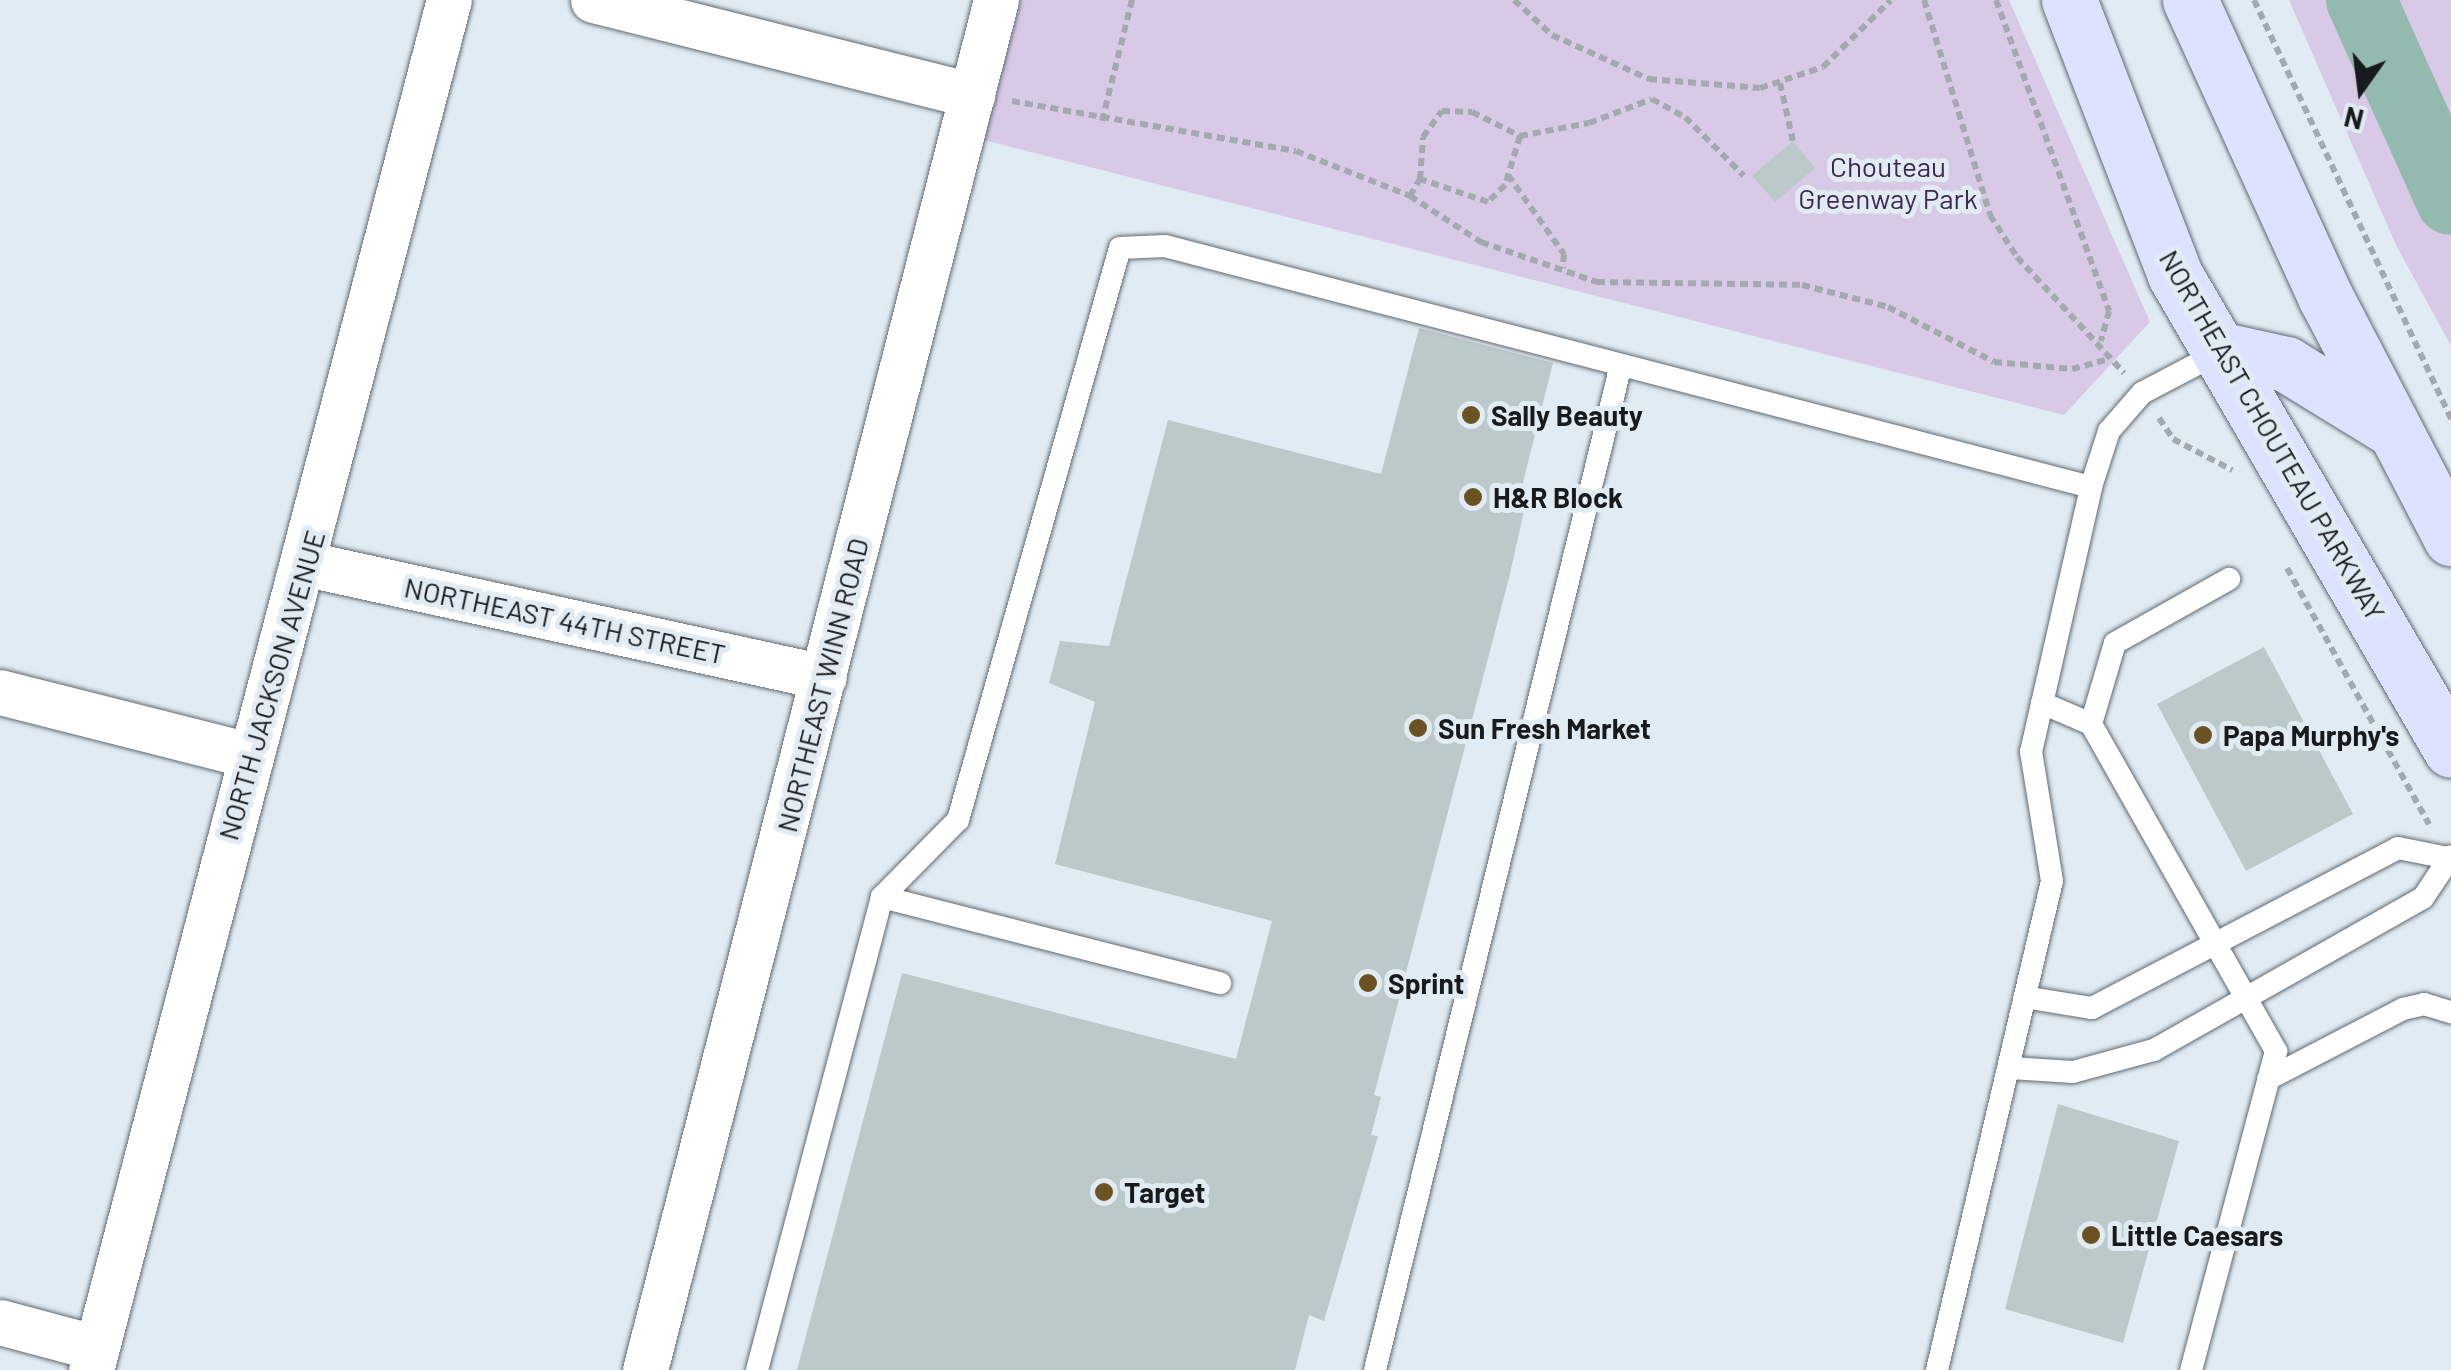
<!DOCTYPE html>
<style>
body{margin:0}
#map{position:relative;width:2451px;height:1370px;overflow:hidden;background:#e1ebf3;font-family:Barlow,sans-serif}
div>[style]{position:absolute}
.green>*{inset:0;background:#d8cae6}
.river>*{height:70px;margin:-35px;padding:0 35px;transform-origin:35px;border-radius:35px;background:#94b9af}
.building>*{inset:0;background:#bbc9cb}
.path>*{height:6px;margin-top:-3px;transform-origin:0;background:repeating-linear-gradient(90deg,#a2aab0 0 8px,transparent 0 13px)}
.roads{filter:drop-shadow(0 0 2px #616a71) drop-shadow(0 0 2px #616a71)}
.lane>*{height:22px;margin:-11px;padding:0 11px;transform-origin:11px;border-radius:11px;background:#fff}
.street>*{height:45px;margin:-22.5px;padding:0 22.5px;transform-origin:22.5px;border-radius:22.5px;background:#fff}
.primary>*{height:55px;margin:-27.5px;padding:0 27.5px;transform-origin:27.5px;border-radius:27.5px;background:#dde3fe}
.dots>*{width:28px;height:28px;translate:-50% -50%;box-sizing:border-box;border:5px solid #e1ebf3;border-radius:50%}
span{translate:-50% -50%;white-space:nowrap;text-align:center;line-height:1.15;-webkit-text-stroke:10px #e1ebf3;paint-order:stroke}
.park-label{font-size:28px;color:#3d2850}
.poi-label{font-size:28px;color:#181b1e;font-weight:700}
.left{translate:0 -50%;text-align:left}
.street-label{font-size:28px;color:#181b1e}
.north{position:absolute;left:2311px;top:40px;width:100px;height:100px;-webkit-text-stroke:8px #e1ebf3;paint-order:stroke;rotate:194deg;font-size:28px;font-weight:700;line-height:40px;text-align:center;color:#181b1e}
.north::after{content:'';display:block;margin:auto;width:35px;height:45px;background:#181b1e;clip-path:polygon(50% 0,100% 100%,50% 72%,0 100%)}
</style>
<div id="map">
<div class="green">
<div style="clip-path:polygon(1021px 0,2009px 0,2150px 322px,2064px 415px,984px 140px)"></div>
<div style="clip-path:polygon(2289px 0,2451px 0,2451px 346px,2396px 245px)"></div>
</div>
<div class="river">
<div style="left:2361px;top:0;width:219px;rotate:65.8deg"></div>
</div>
<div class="building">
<div style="clip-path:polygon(1793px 141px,1815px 168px,1775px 202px,1752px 176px)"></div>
<div style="clip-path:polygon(1419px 328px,1553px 363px,1516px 510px,1524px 511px,1509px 578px,1374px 1095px,1381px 1097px,1371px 1135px,1378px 1136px,1324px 1321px,1309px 1315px,1295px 1370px,797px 1370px,902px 973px,1236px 1059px,1272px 921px,1055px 864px,1095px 702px,1049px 683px,1060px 641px,1109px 646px,1168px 420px,1381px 474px)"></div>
<div style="clip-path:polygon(2264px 647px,2353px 814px,2246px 871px,2157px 704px)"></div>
<div style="clip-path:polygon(2058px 1104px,2179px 1141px,2123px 1343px,2005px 1309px)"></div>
</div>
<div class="path">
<div style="left:1514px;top:0;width:52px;rotate:42.6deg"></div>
<div style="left:1552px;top:35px;width:107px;rotate:24.4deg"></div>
<div style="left:1649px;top:79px;width:111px;rotate:4.6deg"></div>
<div style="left:1760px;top:88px;width:66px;rotate:-18.4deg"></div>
<div style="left:1823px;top:67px;width:95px;rotate:-44.6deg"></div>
<div style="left:1924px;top:0;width:225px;rotate:72.9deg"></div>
<div style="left:1990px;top:215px;width:50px;rotate:57.3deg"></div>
<div style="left:2017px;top:257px;width:158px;rotate:47.3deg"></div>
<div style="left:1996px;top:0;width:331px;rotate:70deg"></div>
<div style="left:2109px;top:311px;width:31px;rotate:105deg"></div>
<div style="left:2254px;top:0;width:463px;rotate:64.8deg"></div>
<div style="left:1780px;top:83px;width:59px;rotate:77.4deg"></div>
<div style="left:1012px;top:101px;width:288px;rotate:10deg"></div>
<div style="left:1296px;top:151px;width:123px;rotate:21.5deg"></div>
<div style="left:1410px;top:196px;width:85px;rotate:32.9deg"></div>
<div style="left:1481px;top:242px;width:123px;rotate:19deg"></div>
<div style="left:1597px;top:282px;width:205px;rotate:0.8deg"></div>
<div style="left:1802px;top:285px;width:89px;rotate:14.3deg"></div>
<div style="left:1888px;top:307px;width:119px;rotate:27.4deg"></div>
<div style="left:1994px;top:362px;width:78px;rotate:5.1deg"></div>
<div style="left:2072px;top:369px;width:39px;rotate:-15deg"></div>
<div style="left:1102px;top:121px;width:125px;rotate:-76.1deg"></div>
<div style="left:1520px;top:136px;width:51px;rotate:107deg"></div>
<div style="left:1505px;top:185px;width:24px;rotate:135deg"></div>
<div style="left:1488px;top:202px;width:72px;rotate:-161.3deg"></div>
<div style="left:1420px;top:179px;width:42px;rotate:-85.9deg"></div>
<div style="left:1423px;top:137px;width:32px;rotate:-54deg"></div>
<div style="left:1442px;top:111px;width:30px;rotate:2deg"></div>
<div style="left:1472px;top:112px;width:54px;rotate:26.6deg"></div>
<div style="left:1520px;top:136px;width:70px;rotate:-10.7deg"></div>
<div style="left:1589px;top:123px;width:67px;rotate:-20.9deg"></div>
<div style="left:1652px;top:99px;width:38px;rotate:29deg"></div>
<div style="left:1685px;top:117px;width:83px;rotate:45deg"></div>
<div style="left:1508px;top:175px;width:97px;rotate:54.7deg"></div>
<div style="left:1564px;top:254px;width:14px;rotate:94deg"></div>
<div style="left:1410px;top:196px;width:20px;rotate:-60deg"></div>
<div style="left:2159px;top:418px;width:25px;rotate:56deg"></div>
<div style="left:2173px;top:439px;width:67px;rotate:27.7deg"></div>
<div style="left:2287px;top:568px;width:293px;rotate:61deg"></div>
</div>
<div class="roads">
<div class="lane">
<div style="left:2042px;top:703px;width:53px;rotate:23.2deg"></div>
<div style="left:2091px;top:724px;width:376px;rotate:60.5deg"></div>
<div style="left:2276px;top:1051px;width:330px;rotate:104.9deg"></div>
<div style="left:2091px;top:724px;width:84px;rotate:-73.5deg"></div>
<div style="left:2115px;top:643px;width:131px;rotate:-29.3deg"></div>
<div style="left:882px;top:897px;width:349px;rotate:14.3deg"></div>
<div style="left:2030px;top:998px;width:63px;rotate:9.2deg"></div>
<div style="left:2092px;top:1008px;width:345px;rotate:-27.6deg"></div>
<div style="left:2398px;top:848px;width:51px;rotate:11.3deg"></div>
<div style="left:2011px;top:1068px;width:62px;rotate:3.7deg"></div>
<div style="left:2073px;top:1072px;width:84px;rotate:-15.2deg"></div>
<div style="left:2154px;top:1050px;width:309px;rotate:-29.5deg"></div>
<div style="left:2423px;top:898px;width:50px;rotate:-56.3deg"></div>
<div style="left:2268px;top:1079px;width:152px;rotate:-27.4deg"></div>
<div style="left:2403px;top:1009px;width:22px;rotate:-13deg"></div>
<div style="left:2424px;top:1004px;width:28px;rotate:17deg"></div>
<div style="left:757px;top:1370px;width:489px;rotate:-75.2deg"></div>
<div style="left:882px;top:897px;width:108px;rotate:-45.4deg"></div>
<div style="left:958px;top:820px;width:594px;rotate:-74.19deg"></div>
<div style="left:1120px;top:248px;width:45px;rotate:-2.5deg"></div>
<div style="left:1165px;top:246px;width:957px;rotate:14.59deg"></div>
<div style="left:1375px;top:1370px;width:1031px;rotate:-76.25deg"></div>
<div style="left:1937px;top:1370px;width:502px;rotate:-76.77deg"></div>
<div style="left:2052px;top:881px;width:131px;rotate:-99.2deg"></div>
<div style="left:2031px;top:752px;width:272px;rotate:-77.2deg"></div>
<div style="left:2091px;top:487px;width:59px;rotate:-72.2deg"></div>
<div style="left:2109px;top:431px;width:50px;rotate:-49deg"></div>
<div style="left:2142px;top:393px;width:88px;rotate:-27.7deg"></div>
</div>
<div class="street">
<div style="left:593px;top:0;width:391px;rotate:14.1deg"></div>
<div style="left:307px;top:564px;width:529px;rotate:12.33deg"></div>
<div style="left:0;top:692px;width:257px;rotate:14.2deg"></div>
<div style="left:0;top:1322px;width:100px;rotate:15deg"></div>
<div style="left:91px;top:1370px;width:1416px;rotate:-75.36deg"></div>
<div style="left:645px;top:1370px;width:1414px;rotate:-75.63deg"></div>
</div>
<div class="primary">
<div style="left:2069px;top:0;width:295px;rotate:68.9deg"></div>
<div style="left:2175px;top:275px;width:549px;rotate:59.84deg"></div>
<div style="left:2190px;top:0;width:328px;rotate:65.5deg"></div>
<div style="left:2326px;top:298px;width:271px;rotate:62.5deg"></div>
<div style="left:2223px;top:350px;width:65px;rotate:12.5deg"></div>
<div style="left:2286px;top:364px;width:121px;rotate:31.5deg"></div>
</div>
</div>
<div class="dots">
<div style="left:1471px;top:415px;background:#6b5223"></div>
<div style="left:1473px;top:497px;background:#6b5223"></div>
<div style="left:1418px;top:728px;background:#6b5223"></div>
<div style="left:2203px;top:735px;background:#6b5223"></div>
<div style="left:1368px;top:983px;background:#6b5223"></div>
<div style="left:1104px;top:1192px;background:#6b5223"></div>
<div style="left:2091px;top:1235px;background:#6b5223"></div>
</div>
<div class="park-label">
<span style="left:1888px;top:182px">Chouteau<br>Greenway Park</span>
</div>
<div class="poi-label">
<span class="left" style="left:1491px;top:415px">Sally Beauty</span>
<span class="left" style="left:1493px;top:497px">H&amp;R Block</span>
<span class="left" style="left:1438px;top:728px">Sun Fresh Market</span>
<span class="left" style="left:2223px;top:735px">Papa Murphy's</span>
<span class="left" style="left:1388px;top:983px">Sprint</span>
<span class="left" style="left:1124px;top:1192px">Target</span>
<span class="left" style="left:2111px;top:1235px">Little Caesars</span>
</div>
<div class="street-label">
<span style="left:2273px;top:435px;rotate:60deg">NORTHEAST CHOUTEAU PARKWAY</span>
<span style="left:565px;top:620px;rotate:12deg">NORTHEAST 44TH STREET</span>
<span style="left:271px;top:685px;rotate:-74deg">NORTH JACKSON AVENUE</span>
<span style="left:822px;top:685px;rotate:-76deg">NORTHEAST WINN ROAD</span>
</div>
<div class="north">N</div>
</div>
